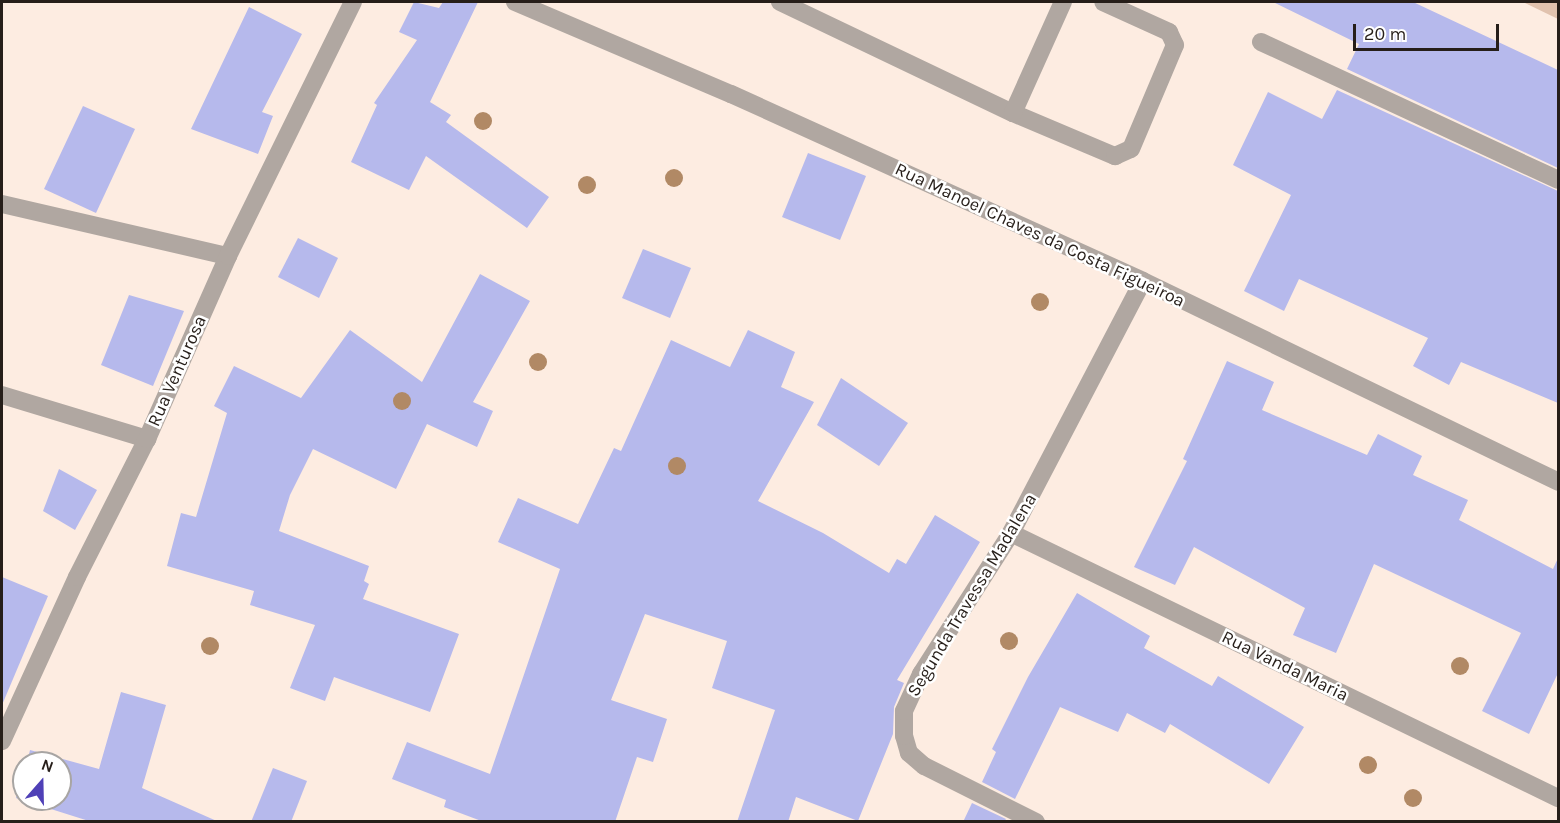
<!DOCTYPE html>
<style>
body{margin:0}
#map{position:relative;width:1560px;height:823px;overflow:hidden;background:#fdece1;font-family:Karla,sans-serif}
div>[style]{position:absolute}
.green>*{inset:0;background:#e1c2ae}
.building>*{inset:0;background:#b6b9ec}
.minor>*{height:18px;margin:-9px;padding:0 9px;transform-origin:9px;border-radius:9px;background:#b0a7a1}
.trees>*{width:18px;height:18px;margin:-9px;border-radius:50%;background:#b18965}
span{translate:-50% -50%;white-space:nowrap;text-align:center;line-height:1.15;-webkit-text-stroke:5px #fff;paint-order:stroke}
.street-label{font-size:18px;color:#261e19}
.frame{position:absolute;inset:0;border:3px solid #261e19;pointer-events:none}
.north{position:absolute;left:12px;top:751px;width:60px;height:60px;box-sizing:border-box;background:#fff;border:2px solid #a8a5a3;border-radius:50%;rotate:20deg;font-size:16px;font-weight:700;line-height:24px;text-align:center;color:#261e19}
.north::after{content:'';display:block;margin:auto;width:21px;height:27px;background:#4f40b7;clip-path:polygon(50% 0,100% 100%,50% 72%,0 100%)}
.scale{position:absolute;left:1353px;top:24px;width:146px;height:27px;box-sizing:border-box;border:3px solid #261e19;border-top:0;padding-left:8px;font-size:18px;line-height:21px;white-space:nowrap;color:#261e19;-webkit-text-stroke:4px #fff;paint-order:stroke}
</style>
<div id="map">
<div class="green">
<div style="clip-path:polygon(1523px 2px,1558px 2px,1558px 19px)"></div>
</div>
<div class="building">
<div style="clip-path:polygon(414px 2px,439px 8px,443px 2px,478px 2px,430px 102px,451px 115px,446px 122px,549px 197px,527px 228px,426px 156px,409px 190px,351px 162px,377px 105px,374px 103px,417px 40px,399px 32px)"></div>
<div style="clip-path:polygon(1273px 2px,1413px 2px,1558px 70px,1558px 168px,1347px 69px,1359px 44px)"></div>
<div style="clip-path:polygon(249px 7px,302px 34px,262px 112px,273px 116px,258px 154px,191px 129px)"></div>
<div style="clip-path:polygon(1337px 90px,1558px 191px,1558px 403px,1461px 362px,1449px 385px,1413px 366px,1428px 338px,1299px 279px,1284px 311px,1244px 291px,1291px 195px,1233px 165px,1268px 92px,1322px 119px)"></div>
<div style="clip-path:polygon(83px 106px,135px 129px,96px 213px,44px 189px)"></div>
<div style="clip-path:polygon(808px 153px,866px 176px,840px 240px,782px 217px)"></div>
<div style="clip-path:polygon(298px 238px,338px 258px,319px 298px,278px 277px)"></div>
<div style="clip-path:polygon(643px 249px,691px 268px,670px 318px,622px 298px)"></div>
<div style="clip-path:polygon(480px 274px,530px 301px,473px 402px,493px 411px,477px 447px,427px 424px,396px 489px,313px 449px,290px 495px,279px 531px,369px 566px,364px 581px,369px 584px,363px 599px,459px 634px,430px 712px,334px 677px,325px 701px,290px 688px,315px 625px,250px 605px,254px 591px,167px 566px,181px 513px,196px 517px,227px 413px,214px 406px,234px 366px,301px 398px,350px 330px,422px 382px)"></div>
<div style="clip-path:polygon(129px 295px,184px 311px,153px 386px,101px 365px)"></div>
<div style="clip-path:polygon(748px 330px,795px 352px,781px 387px,814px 402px,758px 501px,823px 533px,889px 573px,897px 559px,906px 564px,935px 515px,980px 542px,897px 680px,904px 683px,894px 707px,893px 734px,858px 821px,796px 797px,788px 822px,737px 822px,775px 710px,712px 688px,727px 641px,645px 614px,611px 700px,667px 719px,653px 762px,637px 757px,615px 822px,484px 822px,444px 807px,446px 800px,392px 779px,407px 742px,490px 774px,560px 569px,498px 542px,518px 498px,578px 524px,614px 448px,621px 451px,671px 340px,730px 367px)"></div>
<div style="clip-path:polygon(1227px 361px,1274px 382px,1262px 410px,1367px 455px,1378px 434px,1422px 456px,1413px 475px,1468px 500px,1459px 520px,1553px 569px,1558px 558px,1558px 673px,1529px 734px,1482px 711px,1521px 633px,1374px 564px,1336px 653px,1293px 635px,1305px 608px,1194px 547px,1175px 585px,1134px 567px,1187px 461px,1183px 459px)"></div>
<div style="clip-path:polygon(841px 378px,908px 423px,879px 466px,817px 425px)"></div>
<div style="clip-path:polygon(59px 469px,97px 490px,75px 530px,43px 511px)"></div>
<div style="clip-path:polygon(2px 577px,48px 596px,2px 705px)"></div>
<div style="clip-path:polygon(1077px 593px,1150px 636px,1144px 648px,1212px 686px,1218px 676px,1304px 727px,1269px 784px,1170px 724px,1165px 733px,1127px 713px,1118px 732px,1060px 707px,1015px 799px,982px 782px,996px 752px,992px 749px,1028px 677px)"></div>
<div style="clip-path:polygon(121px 692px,166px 705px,142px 788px,219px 822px,92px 822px,16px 798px,24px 772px,24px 799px,60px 799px,60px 763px,27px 763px,30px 750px,99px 769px)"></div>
<div style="clip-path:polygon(273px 768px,307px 781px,291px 822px,251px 822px)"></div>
<div style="clip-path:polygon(972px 803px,1006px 819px,1004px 822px,963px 822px)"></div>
</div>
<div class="minor">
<div style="left:515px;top:2px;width:235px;rotate:23.1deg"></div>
<div style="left:731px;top:94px;width:452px;rotate:24.4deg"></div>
<div style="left:1143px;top:281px;width:461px;rotate:25.8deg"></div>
<div style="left:780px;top:2px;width:258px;rotate:25.5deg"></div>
<div style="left:1013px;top:113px;width:111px;rotate:22.9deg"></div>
<div style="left:1115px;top:156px;width:17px;rotate:-24deg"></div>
<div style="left:1131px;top:149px;width:113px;rotate:-67.1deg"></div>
<div style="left:1175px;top:45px;width:14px;rotate:-115deg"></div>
<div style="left:1169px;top:32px;width:72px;rotate:-155.6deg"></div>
<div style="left:1261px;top:42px;width:327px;rotate:24.9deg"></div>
<div style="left:1013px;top:113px;width:122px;rotate:-65.8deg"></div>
<div style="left:2px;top:204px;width:232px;rotate:13deg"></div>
<div style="left:2px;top:395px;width:152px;rotate:16.9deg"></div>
<div style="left:1011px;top:533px;width:608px;rotate:25.85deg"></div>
<div style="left:2px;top:741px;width:180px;rotate:-65.4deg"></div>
<div style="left:77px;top:577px;width:155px;rotate:-63.1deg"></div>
<div style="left:147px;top:439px;width:200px;rotate:-66.1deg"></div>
<div style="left:228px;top:256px;width:283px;rotate:-63.8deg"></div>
<div style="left:1036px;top:822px;width:125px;rotate:-153.4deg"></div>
<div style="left:924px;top:766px;width:20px;rotate:-139deg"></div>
<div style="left:909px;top:753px;width:18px;rotate:-106deg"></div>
<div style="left:904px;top:736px;width:25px;rotate:-90deg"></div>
<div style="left:904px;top:711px;width:41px;rotate:-65.3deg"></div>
<div style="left:921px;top:674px;width:167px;rotate:-57.4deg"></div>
<div style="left:1011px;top:533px;width:284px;rotate:-62.4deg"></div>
</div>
<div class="trees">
<div style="left:483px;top:121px"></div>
<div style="left:674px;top:178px"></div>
<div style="left:587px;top:185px"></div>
<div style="left:1040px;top:302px"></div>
<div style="left:538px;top:362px"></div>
<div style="left:402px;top:401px"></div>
<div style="left:677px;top:466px"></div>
<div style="left:1009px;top:641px"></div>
<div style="left:210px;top:646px"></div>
<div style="left:1460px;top:666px"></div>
<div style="left:1368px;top:765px"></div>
<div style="left:1413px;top:798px"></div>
</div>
<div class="street-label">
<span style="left:1040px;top:235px;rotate:25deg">Rua Manoel Chaves da Costa Figueiroa</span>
<span style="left:177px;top:371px;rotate:-66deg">Rua Venturosa</span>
<span style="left:972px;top:595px;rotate:-59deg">Segunda Travessa Madalena</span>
<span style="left:1285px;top:666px;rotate:26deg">Rua Vanda Maria</span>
</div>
<div class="frame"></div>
<div class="north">N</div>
<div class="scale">20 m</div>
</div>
